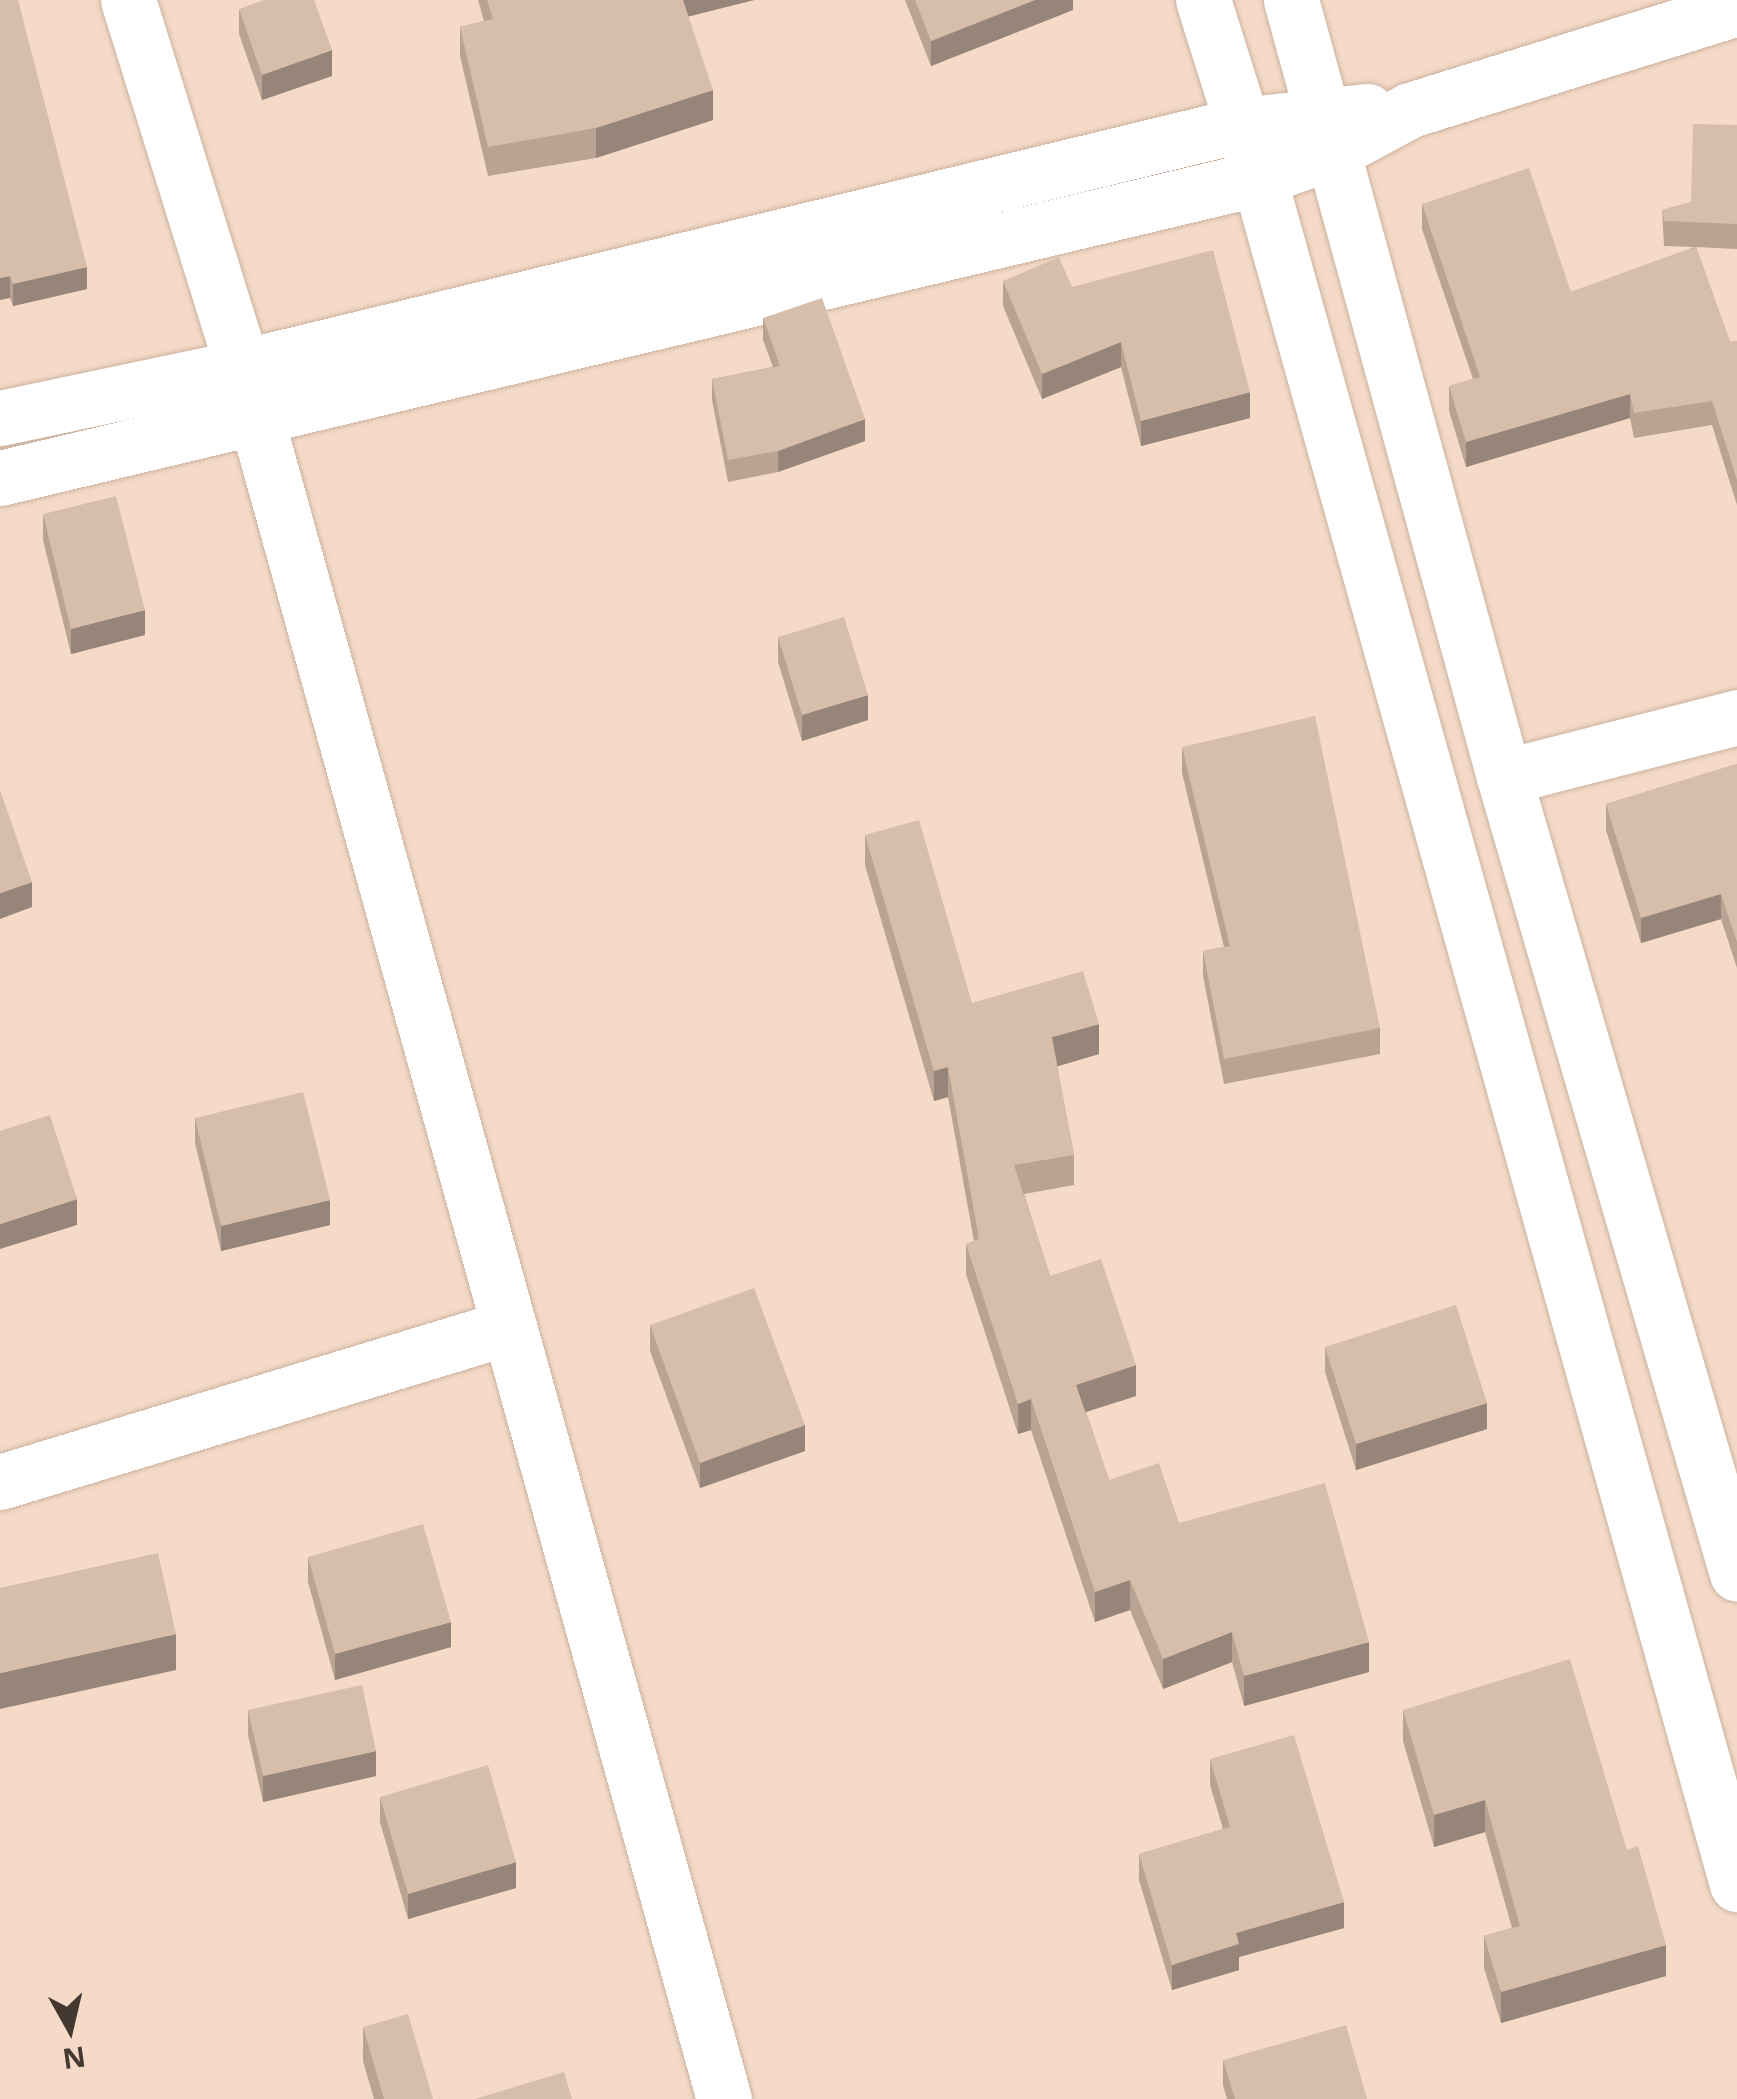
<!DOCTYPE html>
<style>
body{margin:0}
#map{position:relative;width:1737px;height:2099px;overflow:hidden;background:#f4dac7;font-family:"Noto Sans",sans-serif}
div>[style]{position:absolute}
.roads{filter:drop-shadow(0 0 2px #cbb29f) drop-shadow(0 0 2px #cbb29f)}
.street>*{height:55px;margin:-27.5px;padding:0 27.5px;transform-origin:27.5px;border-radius:27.5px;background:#fff}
.secondary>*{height:55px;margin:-27.5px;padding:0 27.5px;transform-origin:27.5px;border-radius:27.5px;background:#fff}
.wall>*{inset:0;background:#b9a393}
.shaded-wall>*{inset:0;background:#968578}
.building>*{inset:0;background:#d7beab}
span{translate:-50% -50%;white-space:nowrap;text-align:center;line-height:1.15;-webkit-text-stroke:10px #f4dac7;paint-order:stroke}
.north{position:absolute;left:20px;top:1979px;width:100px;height:100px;-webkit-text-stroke:8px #f4dac7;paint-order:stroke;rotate:172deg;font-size:28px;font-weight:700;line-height:40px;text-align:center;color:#433931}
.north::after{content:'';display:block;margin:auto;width:35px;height:45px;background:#433931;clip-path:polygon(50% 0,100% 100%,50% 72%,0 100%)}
</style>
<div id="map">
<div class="roads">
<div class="street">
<div style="left:128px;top:0;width:384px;rotate:72.7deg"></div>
<div style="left:242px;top:367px;width:1798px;rotate:74.45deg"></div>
<div style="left:0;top:418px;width:247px;rotate:-11.9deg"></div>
<div style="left:242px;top:367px;width:1027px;rotate:-13.63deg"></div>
<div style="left:1240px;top:125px;width:128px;rotate:-6.3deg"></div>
<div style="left:0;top:478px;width:1294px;rotate:-13.4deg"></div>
<div style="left:1259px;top:178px;width:80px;rotate:-19.8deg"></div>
<div style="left:1334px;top:151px;width:86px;rotate:-28.3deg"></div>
<div style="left:1410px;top:110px;width:343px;rotate:-17.3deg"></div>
<div style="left:1504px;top:777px;width:241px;rotate:-14.4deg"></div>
<div style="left:0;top:1482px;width:529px;rotate:-16.93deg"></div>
</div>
<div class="secondary">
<div style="left:1203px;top:0;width:187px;rotate:72.5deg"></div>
<div style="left:1259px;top:178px;width:1772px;rotate:74.35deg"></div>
<div style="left:1291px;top:0;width:806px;rotate:74.67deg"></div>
<div style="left:1504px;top:777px;width:830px;rotate:73.7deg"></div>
</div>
</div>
<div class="wall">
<div style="clip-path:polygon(0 0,87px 289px,13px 306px,10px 298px)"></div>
<div style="clip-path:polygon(478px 0,754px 0,688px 16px,713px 120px,596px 158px,488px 176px,460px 56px,460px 27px,484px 21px)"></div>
<div style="clip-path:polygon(905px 0,1073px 0,1073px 10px,931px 66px)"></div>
<div style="clip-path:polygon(239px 9px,332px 76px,262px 100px,239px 34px)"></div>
<div style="clip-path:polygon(1737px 125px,1737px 249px,1696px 247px,1730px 342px,1737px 341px,1737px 505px,1712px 425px,1634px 438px,1630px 418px,1466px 467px,1449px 411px,1449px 386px,1473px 379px,1422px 229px,1422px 204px,1571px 292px,1695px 247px,1664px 246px,1662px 210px,1691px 202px)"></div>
<div style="clip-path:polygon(1003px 281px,1072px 287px,1250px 418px,1141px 446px,1121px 367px,1042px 399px,1003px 306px)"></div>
<div style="clip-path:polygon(763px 318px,865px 441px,778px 472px,728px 482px,712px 400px,712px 379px,773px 367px,763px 340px)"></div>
<div style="clip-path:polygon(43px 514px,145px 635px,71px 654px,43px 540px)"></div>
<div style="clip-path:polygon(778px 637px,868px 720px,802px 741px,778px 662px)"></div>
<div style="clip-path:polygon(1182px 747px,1380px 1028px,1380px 1054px,1224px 1084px,1203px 976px,1203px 951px,1224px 947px,1182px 773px)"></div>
<div style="clip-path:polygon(1737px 764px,1737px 968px,1721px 919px,1641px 943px,1606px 830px,1606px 804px)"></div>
<div style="clip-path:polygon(865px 835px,972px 1003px,1099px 1054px,1057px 1066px,1074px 1155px,1074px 1185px,1024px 1194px,1050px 1276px,1136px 1396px,1086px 1412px,1109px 1480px,1179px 1523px,1369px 1672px,1244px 1706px,1232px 1662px,1163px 1689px,1130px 1610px,1095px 1622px,1031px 1430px,1018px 1434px,966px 1274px,966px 1244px,974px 1241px,948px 1097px,934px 1101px,865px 865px)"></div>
<div style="clip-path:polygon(195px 1118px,330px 1225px,221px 1251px,195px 1143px)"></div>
<div style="clip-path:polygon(650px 1325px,805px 1451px,700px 1488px,650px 1351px)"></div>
<div style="clip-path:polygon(1325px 1347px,1487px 1429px,1356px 1470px,1325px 1372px)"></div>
<div style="clip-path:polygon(308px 1557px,451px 1647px,335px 1680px,308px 1582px)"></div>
<div style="clip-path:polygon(248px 1710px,376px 1776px,263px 1802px,248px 1735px)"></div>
<div style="clip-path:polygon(1403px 1710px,1666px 1976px,1501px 2023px,1484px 1968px,1484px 1936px,1512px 1928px,1485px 1832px,1434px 1847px,1403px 1741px)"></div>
<div style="clip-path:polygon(1210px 1759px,1344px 1928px,1239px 1957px,1239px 1970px,1172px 1990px,1139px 1880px,1139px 1854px,1223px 1829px,1210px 1785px)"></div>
<div style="clip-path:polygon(380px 1797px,516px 1888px,408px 1919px,380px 1822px)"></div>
<div style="clip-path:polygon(363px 2027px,433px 2099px,374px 2099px,363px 2061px)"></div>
<div style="clip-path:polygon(1223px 2060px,1367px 2099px,1227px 2099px,1223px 2085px)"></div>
</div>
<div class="shaded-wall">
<div style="clip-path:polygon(679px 0,754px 0,679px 19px)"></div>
<div style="clip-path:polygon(1035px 0,1073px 0,1073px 10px,931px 66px,931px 41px)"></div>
<div style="clip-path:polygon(332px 50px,332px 76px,262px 100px,262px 75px)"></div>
<div style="clip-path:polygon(713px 90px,713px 120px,596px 158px,596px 128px)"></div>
<div style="clip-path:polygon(87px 267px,87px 289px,13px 306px,13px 284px)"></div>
<div style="clip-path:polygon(10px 276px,10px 298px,0 300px,0 278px)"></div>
<div style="clip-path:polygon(1121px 342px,1121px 367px,1042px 399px,1042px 374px)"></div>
<div style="clip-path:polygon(1250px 392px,1250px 418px,1141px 446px,1141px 421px)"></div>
<div style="clip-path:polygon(1630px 394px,1630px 418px,1466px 467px,1466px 442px)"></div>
<div style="clip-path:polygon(865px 419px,865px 441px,778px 472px,778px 451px)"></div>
<div style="clip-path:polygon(145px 610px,145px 635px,71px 654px,71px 629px)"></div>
<div style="clip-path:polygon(868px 695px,868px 720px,802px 741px,802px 715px)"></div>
<div style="clip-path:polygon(32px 882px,32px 907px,0 919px,0 893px)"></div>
<div style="clip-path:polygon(1721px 894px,1721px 919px,1641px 943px,1641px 918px)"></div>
<div style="clip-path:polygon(1099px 1024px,1099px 1054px,1052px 1068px,1052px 1037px)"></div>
<div style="clip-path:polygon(948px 1067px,948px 1097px,934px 1101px,934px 1071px)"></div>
<div style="clip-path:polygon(77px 1199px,77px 1225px,0 1249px,0 1224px)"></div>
<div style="clip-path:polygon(330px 1200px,330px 1225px,221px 1251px,221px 1226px)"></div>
<div style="clip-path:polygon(1136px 1365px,1136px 1396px,1076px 1415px,1076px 1385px)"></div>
<div style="clip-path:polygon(1031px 1399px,1031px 1430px,1018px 1434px,1018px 1404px)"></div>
<div style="clip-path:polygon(1487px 1403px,1487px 1429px,1356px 1470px,1356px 1444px)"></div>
<div style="clip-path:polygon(805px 1425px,805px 1451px,700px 1488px,700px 1463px)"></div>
<div style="clip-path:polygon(1130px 1580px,1130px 1610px,1095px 1622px,1095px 1592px)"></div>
<div style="clip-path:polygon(451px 1622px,451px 1647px,335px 1680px,335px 1654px)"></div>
<div style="clip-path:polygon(1232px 1632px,1232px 1662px,1163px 1689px,1163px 1659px)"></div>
<div style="clip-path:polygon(176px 1634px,176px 1670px,0 1709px,0 1673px)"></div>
<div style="clip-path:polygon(1369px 1642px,1369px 1672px,1244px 1706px,1244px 1676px)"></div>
<div style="clip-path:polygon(376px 1751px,376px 1776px,263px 1802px,263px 1776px)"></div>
<div style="clip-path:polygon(1485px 1800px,1485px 1832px,1434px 1847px,1434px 1815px)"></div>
<div style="clip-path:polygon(516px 1862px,516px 1888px,408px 1919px,408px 1894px)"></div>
<div style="clip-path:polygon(1344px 1902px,1344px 1928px,1239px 1957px,1239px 1970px,1172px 1990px,1172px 1965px,1236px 1933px)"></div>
<div style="clip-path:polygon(1666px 1945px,1666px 1976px,1501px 2023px,1501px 1992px)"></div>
</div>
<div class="building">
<div style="clip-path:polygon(0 0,18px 0,87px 267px,13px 284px,10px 276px,0 278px)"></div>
<div style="clip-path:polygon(264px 0,314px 0,332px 50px,262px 75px,239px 9px)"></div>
<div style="clip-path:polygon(487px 0,683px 0,713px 90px,596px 128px,488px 147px,460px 27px,493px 19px)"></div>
<div style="clip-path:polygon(915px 0,1035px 0,931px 41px)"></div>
<div style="clip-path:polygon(1693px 124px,1737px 125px,1737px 224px,1664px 221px,1662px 210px,1691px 202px)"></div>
<div style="clip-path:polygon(1529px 168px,1571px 292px,1696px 247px,1730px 342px,1737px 341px,1737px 480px,1712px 401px,1634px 413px,1630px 394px,1466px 442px,1449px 386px,1480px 377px,1422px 204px)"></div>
<div style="clip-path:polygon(1213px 250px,1250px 392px,1141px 421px,1121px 342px,1042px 374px,1003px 281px,1059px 257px,1072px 287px)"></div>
<div style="clip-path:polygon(822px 298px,865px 419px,778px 451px,728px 460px,712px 379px,780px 366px,763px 318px)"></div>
<div style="clip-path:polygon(116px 496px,145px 610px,71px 629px,43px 514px)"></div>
<div style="clip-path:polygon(844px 617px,868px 695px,802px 715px,778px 637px)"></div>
<div style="clip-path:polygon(1315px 716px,1380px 1028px,1224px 1059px,1203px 951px,1230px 946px,1182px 747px)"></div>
<div style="clip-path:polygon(1737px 764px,1737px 942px,1721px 894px,1641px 918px,1606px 804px)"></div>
<div style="clip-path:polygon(0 790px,32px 882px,0 893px)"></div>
<div style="clip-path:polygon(919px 820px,972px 1003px,1083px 971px,1099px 1024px,1052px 1037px,1074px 1155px,1014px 1165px,1050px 1276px,1101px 1259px,1136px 1365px,1076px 1385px,1109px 1480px,1159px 1463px,1179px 1523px,1325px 1483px,1369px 1642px,1244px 1676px,1232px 1632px,1163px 1659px,1130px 1580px,1095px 1592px,1031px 1399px,1018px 1404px,966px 1244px,979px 1239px,948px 1067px,934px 1071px,865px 835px)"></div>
<div style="clip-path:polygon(303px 1092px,330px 1200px,221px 1226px,195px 1118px)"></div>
<div style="clip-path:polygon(50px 1115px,77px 1199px,0 1224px,0 1131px)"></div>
<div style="clip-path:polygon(754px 1288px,805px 1425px,700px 1463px,650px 1325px)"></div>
<div style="clip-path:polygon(1456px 1305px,1487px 1403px,1356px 1444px,1325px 1347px)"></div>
<div style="clip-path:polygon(423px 1524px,451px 1622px,335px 1654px,308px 1557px)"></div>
<div style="clip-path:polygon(158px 1553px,176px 1634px,0 1673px,0 1588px)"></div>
<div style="clip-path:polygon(1570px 1659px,1627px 1850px,1638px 1846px,1666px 1945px,1501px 1992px,1484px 1936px,1520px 1926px,1485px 1800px,1434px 1815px,1403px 1710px)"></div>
<div style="clip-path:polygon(362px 1685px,376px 1751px,263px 1776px,248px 1710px)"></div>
<div style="clip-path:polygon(1294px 1735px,1344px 1902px,1236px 1933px,1239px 1944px,1172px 1965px,1139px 1854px,1230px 1827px,1210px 1759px)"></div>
<div style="clip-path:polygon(488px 1765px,516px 1862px,408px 1894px,380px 1797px)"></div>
<div style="clip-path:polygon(408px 2014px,433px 2099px,384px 2099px,363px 2027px)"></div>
<div style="clip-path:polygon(1346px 2025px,1367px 2099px,1235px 2099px,1223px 2060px)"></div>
<div style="clip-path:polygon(564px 2072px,572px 2099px,475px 2099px)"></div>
</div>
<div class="north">N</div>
</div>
